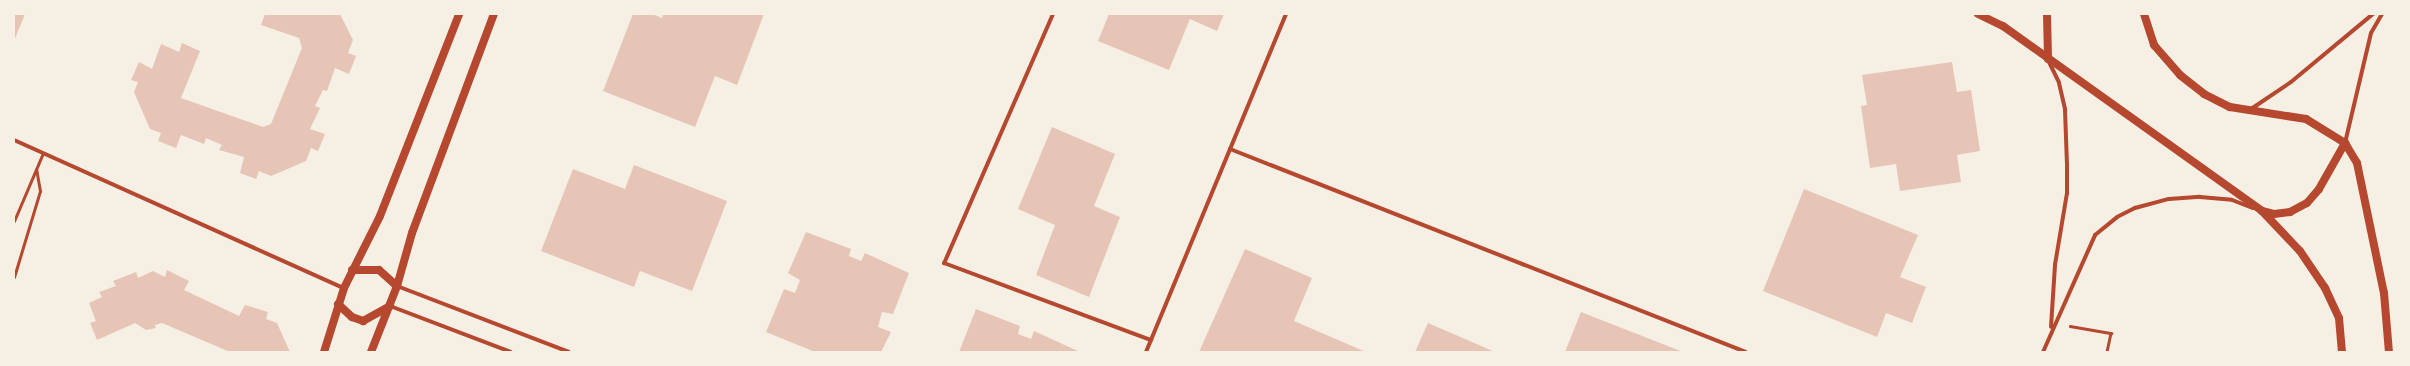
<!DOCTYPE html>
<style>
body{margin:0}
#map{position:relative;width:2410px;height:366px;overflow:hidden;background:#f6efe4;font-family:"Work Sans",sans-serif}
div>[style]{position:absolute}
.building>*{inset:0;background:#e6c5b7}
.path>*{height:2.5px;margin:-1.25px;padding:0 1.25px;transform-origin:1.25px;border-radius:1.25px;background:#b5482f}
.service>*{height:3px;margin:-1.5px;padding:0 1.5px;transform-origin:1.5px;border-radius:1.5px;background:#b5482f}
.minor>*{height:4px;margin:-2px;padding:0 2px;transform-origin:2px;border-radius:2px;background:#b5482f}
.secondary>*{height:8px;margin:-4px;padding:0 4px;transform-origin:4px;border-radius:4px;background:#b5482f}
span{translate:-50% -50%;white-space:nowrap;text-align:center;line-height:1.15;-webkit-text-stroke:3.5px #f6efe4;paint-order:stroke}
.frame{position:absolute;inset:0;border:15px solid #f6efe4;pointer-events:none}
</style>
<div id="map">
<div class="building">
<div style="clip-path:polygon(14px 14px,25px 14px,14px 41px)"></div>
<div style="clip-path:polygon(265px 14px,340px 14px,353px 40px,348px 53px,356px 56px,349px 74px,335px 68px,327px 91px,323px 90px,315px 106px,320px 108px,310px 129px,325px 134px,318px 151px,311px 148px,306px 161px,271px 176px,259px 171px,256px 179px,240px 173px,244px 157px,219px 150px,222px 145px,206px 138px,204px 144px,181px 135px,176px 148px,158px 141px,161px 133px,150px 129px,134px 92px,138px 82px,131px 80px,139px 62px,152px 69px,161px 44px,179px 52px,182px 43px,200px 51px,181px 98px,263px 127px,271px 124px,302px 48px,299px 38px,261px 25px)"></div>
<div style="clip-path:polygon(633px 14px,652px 14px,662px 18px,663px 14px,764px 14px,737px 85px,715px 76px,695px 127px,603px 91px)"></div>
<div style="clip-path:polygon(1109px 14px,1224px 14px,1217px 31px,1190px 19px,1169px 70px,1098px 41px)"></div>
<div style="clip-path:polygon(1952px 62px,1957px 92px,1971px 90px,1980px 151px,1957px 155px,1961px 182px,1900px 191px,1896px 164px,1870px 168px,1861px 106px,1867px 105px,1862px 75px)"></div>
<div style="clip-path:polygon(1052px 127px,1115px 154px,1094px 206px,1120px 217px,1089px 297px,1036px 275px,1055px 225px,1018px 209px)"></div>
<div style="clip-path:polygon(634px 165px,727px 201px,692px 291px,640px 271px,634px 287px,541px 251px,573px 169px,625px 189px)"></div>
<div style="clip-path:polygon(1804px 189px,1918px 235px,1900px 277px,1926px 287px,1912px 323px,1886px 313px,1877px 337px,1763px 291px)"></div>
<div style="clip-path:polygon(806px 232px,851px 249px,849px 256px,861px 261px,865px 253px,909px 273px,893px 314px,882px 312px,878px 327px,891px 332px,881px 352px,815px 352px,766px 332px,784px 289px,795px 293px,800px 280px,788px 273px)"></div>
<div style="clip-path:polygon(1245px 249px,1312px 278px,1294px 321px,1366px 352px,1199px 352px)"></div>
<div style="clip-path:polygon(167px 270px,189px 281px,184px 290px,239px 316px,245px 305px,268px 312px,266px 319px,277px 323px,290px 352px,230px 352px,162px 323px,155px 325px,156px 328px,146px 330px,135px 323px,97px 340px,90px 323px,96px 321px,89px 303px,102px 297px,99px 292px,116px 286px,113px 281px,136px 272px,138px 278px,153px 271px,165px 277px)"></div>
<div style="clip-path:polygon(976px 309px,1020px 326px,1018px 334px,1031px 339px,1034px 331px,1080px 352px,959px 352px)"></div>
<div style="clip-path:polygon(1581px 312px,1683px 352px,1565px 352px)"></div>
<div style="clip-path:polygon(1428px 323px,1495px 352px,1415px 352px)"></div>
</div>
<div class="path">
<div style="left:2070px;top:326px;width:42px;rotate:9.7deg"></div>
<div style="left:2111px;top:333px;width:19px;rotate:102deg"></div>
</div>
<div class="service">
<div style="left:14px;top:221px;width:74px;rotate:-66.9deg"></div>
<div style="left:14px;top:277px;width:90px;rotate:-73.2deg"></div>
<div style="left:40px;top:191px;width:22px;rotate:-100deg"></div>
</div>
<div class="minor">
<div style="left:1053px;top:14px;width:272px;rotate:113.6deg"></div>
<div style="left:944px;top:263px;width:221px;rotate:20.4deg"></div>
<div style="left:2048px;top:60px;width:25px;rotate:64deg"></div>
<div style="left:2059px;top:83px;width:28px;rotate:77deg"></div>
<div style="left:2065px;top:110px;width:54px;rotate:87.9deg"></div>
<div style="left:2067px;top:164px;width:29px;rotate:90deg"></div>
<div style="left:2067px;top:193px;width:73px;rotate:99.5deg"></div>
<div style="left:2055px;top:265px;width:62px;rotate:93.7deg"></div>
<div style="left:2251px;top:109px;width:48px;rotate:-34deg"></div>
<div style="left:2291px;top:82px;width:107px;rotate:-39.7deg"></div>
<div style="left:14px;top:140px;width:362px;rotate:24.2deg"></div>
<div style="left:2345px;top:143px;width:113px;rotate:-76.7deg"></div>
<div style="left:2371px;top:33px;width:22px;rotate:-60deg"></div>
<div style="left:1230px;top:149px;width:554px;rotate:21.48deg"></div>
<div style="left:397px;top:286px;width:184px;rotate:21deg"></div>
<div style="left:390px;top:306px;width:129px;rotate:20.8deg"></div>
<div style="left:1146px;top:352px;width:366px;rotate:-67.5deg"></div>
<div style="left:2043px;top:352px;width:128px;rotate:-66deg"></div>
<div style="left:2095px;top:235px;width:28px;rotate:-39deg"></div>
<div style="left:2117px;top:217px;width:20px;rotate:-27deg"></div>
<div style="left:2135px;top:208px;width:35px;rotate:-15deg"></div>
<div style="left:2169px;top:199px;width:31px;rotate:-4deg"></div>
<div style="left:2200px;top:197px;width:32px;rotate:5deg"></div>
<div style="left:2232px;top:200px;width:22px;rotate:21deg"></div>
</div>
<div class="secondary">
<div style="left:1978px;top:14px;width:28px;rotate:26deg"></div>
<div style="left:2003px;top:26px;width:318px;rotate:35.5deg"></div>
<div style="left:2262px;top:211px;width:55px;rotate:46.5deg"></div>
<div style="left:2300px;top:251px;width:45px;rotate:56deg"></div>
<div style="left:2325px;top:288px;width:33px;rotate:65deg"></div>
<div style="left:2339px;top:318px;width:34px;rotate:85deg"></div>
<div style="left:2047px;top:14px;width:45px;rotate:88.7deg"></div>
<div style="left:2144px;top:14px;width:33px;rotate:72deg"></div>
<div style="left:2154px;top:45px;width:40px;rotate:49deg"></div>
<div style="left:2180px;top:75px;width:31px;rotate:38deg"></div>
<div style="left:2204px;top:94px;width:29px;rotate:27deg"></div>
<div style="left:2230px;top:107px;width:77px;rotate:9deg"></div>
<div style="left:2306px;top:119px;width:46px;rotate:31.6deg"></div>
<div style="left:2345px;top:143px;width:23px;rotate:59deg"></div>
<div style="left:2357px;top:163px;width:133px;rotate:78.3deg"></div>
<div style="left:2384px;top:293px;width:59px;rotate:85.2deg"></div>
<div style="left:2262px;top:211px;width:12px;rotate:14deg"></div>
<div style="left:2274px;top:214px;width:16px;rotate:-7deg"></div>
<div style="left:2290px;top:212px;width:19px;rotate:-28deg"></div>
<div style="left:2307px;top:203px;width:18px;rotate:-49deg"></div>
<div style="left:2319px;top:189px;width:53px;rotate:-60.5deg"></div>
<div style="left:352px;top:270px;width:27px"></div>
<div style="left:379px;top:270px;width:24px;rotate:42deg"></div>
<div style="left:338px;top:304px;width:19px;rotate:43deg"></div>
<div style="left:352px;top:317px;width:12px;rotate:20deg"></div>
<div style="left:363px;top:321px;width:31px;rotate:-29deg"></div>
<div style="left:324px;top:352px;width:67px;rotate:-72.6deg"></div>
<div style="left:344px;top:288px;width:80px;rotate:-63.4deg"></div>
<div style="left:380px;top:216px;width:217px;rotate:-68.6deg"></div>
<div style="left:371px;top:352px;width:71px;rotate:-68.5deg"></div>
<div style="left:397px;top:286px;width:55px;rotate:-74.2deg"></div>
<div style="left:412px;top:233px;width:234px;rotate:-69.5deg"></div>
</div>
<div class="frame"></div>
</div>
